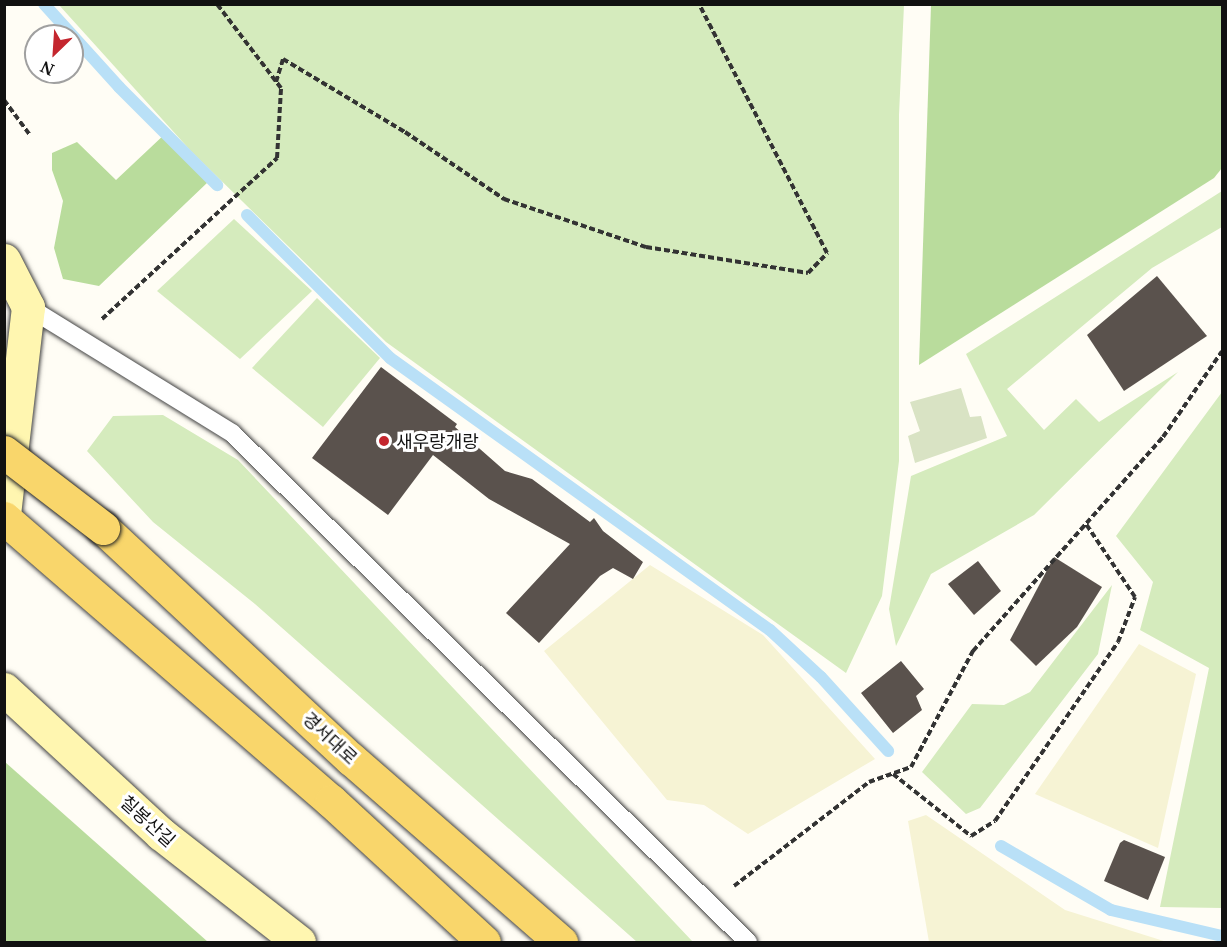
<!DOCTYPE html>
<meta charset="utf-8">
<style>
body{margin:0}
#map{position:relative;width:1227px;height:947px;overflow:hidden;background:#fffdf5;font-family:"Noto Serif","Noto Sans KR",serif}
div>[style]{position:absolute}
.farmland>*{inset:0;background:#f6f3d4}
.green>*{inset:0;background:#d5ebbd}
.forest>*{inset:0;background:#b9dc9c}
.cemetery>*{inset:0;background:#d9e3c4}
.stream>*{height:12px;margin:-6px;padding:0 6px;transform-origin:6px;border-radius:6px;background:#b9e0f7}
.building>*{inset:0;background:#5a524d}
.path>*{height:4px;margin-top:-2px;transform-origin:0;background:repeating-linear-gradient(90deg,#333 0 6px,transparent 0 9px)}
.roads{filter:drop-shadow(0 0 2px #444) drop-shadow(0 0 2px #444)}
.lane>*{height:18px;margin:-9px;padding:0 9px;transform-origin:9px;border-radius:9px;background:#fff}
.secondary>*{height:33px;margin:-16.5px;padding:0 16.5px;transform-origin:16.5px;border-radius:16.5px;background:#fff6b0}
.primary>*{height:33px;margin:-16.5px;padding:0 16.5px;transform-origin:16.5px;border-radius:16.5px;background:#f9d66b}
.bridges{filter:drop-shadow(0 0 2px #222) drop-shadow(0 0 2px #222)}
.primary-bridge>*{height:33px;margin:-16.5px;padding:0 16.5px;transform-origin:16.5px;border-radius:16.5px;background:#f9d66b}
.dots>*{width:16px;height:16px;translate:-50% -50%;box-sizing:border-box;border:3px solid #fff;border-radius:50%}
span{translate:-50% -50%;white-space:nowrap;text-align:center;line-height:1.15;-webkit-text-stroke:6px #fff;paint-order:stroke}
.poi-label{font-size:18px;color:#111}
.left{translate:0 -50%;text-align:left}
.street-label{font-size:18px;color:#111}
.frame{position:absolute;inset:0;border:6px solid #111;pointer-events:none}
.north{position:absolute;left:24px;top:24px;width:60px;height:60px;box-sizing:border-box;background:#fff;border:2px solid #a0a0a0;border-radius:50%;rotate:205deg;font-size:16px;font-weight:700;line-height:24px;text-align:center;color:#111}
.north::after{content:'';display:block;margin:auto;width:21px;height:27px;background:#c4262e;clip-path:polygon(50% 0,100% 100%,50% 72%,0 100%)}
</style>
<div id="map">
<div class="farmland">
<div style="clip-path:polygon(650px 565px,763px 635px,875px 759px,748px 834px,704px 805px,667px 800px,544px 651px)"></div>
<div style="clip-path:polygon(1139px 644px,1196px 674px,1158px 848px,1035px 794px)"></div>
<div style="clip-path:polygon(926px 815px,1065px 910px,1167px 942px,929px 942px,908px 821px)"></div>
</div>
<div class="green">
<div style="clip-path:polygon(59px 5px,904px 5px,899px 115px,899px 461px,882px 596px,846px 673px,386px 342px,190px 150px)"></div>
<div style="clip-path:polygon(1222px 191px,1222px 227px,1152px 268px,1007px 389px,1044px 430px,1076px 399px,1099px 422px,1178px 372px,1034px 515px,931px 574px,896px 646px,889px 609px,911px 476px,1007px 436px,966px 354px)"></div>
<div style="clip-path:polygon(234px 219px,312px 291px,240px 359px,157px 291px)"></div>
<div style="clip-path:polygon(317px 298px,380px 358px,323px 427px,252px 368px)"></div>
<div style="clip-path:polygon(1222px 392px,1222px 908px,1160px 907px,1209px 668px,1140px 630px,1153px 582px,1116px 536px)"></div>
<div style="clip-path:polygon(163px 415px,238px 460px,693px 942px,637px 942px,255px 604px,153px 522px,87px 451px,113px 416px)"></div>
<div style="clip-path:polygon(1112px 585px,1098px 654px,980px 808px,966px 814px,922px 772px,972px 704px,1004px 705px,1030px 692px)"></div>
</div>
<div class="forest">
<div style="clip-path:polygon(931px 5px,1222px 5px,1222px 168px,1214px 178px,919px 365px)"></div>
<div style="clip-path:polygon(166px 133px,208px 182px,99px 286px,63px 279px,54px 248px,63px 201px,52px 170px,52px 153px,77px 142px,116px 180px)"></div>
<div style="clip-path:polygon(5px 762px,208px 942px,5px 942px)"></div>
</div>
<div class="cemetery">
<div style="clip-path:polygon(961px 388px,970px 417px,981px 416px,987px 438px,915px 463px,908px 436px,920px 431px,910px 402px)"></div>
</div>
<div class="stream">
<div style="left:44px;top:4px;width:112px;rotate:47.9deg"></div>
<div style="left:119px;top:87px;width:139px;rotate:45deg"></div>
<div style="left:247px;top:215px;width:202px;rotate:45deg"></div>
<div style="left:390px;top:358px;width:467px;rotate:35.6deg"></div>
<div style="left:770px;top:630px;width:69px;rotate:42.7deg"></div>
<div style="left:821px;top:677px;width:100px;rotate:47.8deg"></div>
<div style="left:1001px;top:846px;width:127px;rotate:30.2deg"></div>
<div style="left:1111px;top:910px;width:114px;rotate:13.2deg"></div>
</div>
<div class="building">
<div style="clip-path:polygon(1157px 276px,1207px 336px,1124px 391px,1087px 335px)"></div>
<div style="clip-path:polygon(381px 367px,457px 424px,455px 427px,505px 471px,532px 479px,590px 522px,594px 518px,603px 531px,643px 562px,633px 579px,613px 568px,600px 576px,539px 643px,506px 613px,570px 544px,489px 499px,433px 455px,388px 515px,312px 458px)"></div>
<div style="clip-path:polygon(1054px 557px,1102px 587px,1077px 627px,1036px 666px,1010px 640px)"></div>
<div style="clip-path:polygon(978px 561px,1001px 591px,974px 615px,948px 584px)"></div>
<div style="clip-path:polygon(901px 661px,924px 689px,916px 696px,922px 710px,893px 733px,861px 693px)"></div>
<div style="clip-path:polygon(1124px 840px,1165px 857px,1148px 900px,1104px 881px,1120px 843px)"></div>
</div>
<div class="path">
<div style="left:276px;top:82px;width:24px;rotate:-73deg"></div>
<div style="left:283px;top:59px;width:142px;rotate:30.9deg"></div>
<div style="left:405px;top:132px;width:120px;rotate:34.1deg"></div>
<div style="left:504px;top:199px;width:150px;rotate:18.7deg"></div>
<div style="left:646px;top:247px;width:164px;rotate:9.1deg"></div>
<div style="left:808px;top:273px;width:28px;rotate:-46deg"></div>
<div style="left:827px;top:253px;width:280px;rotate:-117.2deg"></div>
<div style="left:4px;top:100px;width:44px;rotate:53.4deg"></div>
<div style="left:102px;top:319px;width:238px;rotate:-42.6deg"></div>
<div style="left:277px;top:158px;width:70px;rotate:-86.7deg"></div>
<div style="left:281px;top:88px;width:106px;rotate:-127.3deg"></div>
<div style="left:893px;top:774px;width:100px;rotate:38.5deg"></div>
<div style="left:971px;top:836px;width:28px;rotate:-32deg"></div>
<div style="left:995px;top:821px;width:217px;rotate:-55.5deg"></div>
<div style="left:1118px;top:642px;width:48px;rotate:-69.3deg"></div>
<div style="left:1135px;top:597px;width:88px;rotate:-123.9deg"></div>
<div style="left:734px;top:886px;width:170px;rotate:-37.6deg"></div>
<div style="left:869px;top:782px;width:45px;rotate:-19.7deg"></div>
<div style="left:911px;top:767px;width:132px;rotate:-61.9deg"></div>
<div style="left:973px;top:651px;width:286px;rotate:-48.4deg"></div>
<div style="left:1163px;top:437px;width:104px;rotate:-55.5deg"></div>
</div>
<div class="roads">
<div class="lane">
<div style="left:28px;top:307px;width:240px;rotate:31.7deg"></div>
<div style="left:232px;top:433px;width:725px;rotate:44.61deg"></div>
</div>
<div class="secondary">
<div style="left:4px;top:260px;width:53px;rotate:62.9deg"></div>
<div style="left:28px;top:307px;width:207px;rotate:96.6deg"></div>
<div style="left:4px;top:689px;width:214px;rotate:42.7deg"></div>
<div style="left:161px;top:834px;width:175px;rotate:38deg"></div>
</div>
<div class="primary">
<div style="left:4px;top:518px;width:432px;rotate:40.9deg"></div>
<div style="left:331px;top:801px;width:208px;rotate:42.7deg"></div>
<div style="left:103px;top:528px;width:339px;rotate:43deg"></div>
<div style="left:351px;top:759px;width:279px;rotate:41.1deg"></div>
</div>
</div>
<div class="bridges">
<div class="primary-bridge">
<div style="left:4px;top:452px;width:125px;rotate:37.5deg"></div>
</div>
</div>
<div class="dots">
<div style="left:384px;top:441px;background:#c4262e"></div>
</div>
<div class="poi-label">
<span class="left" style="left:396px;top:441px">새우랑개랑</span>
</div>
<div class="street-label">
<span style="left:330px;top:738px;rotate:43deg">경서대로</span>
<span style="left:148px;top:821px;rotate:42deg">칠봉산길</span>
</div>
<div class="frame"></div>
<div class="north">N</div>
</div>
